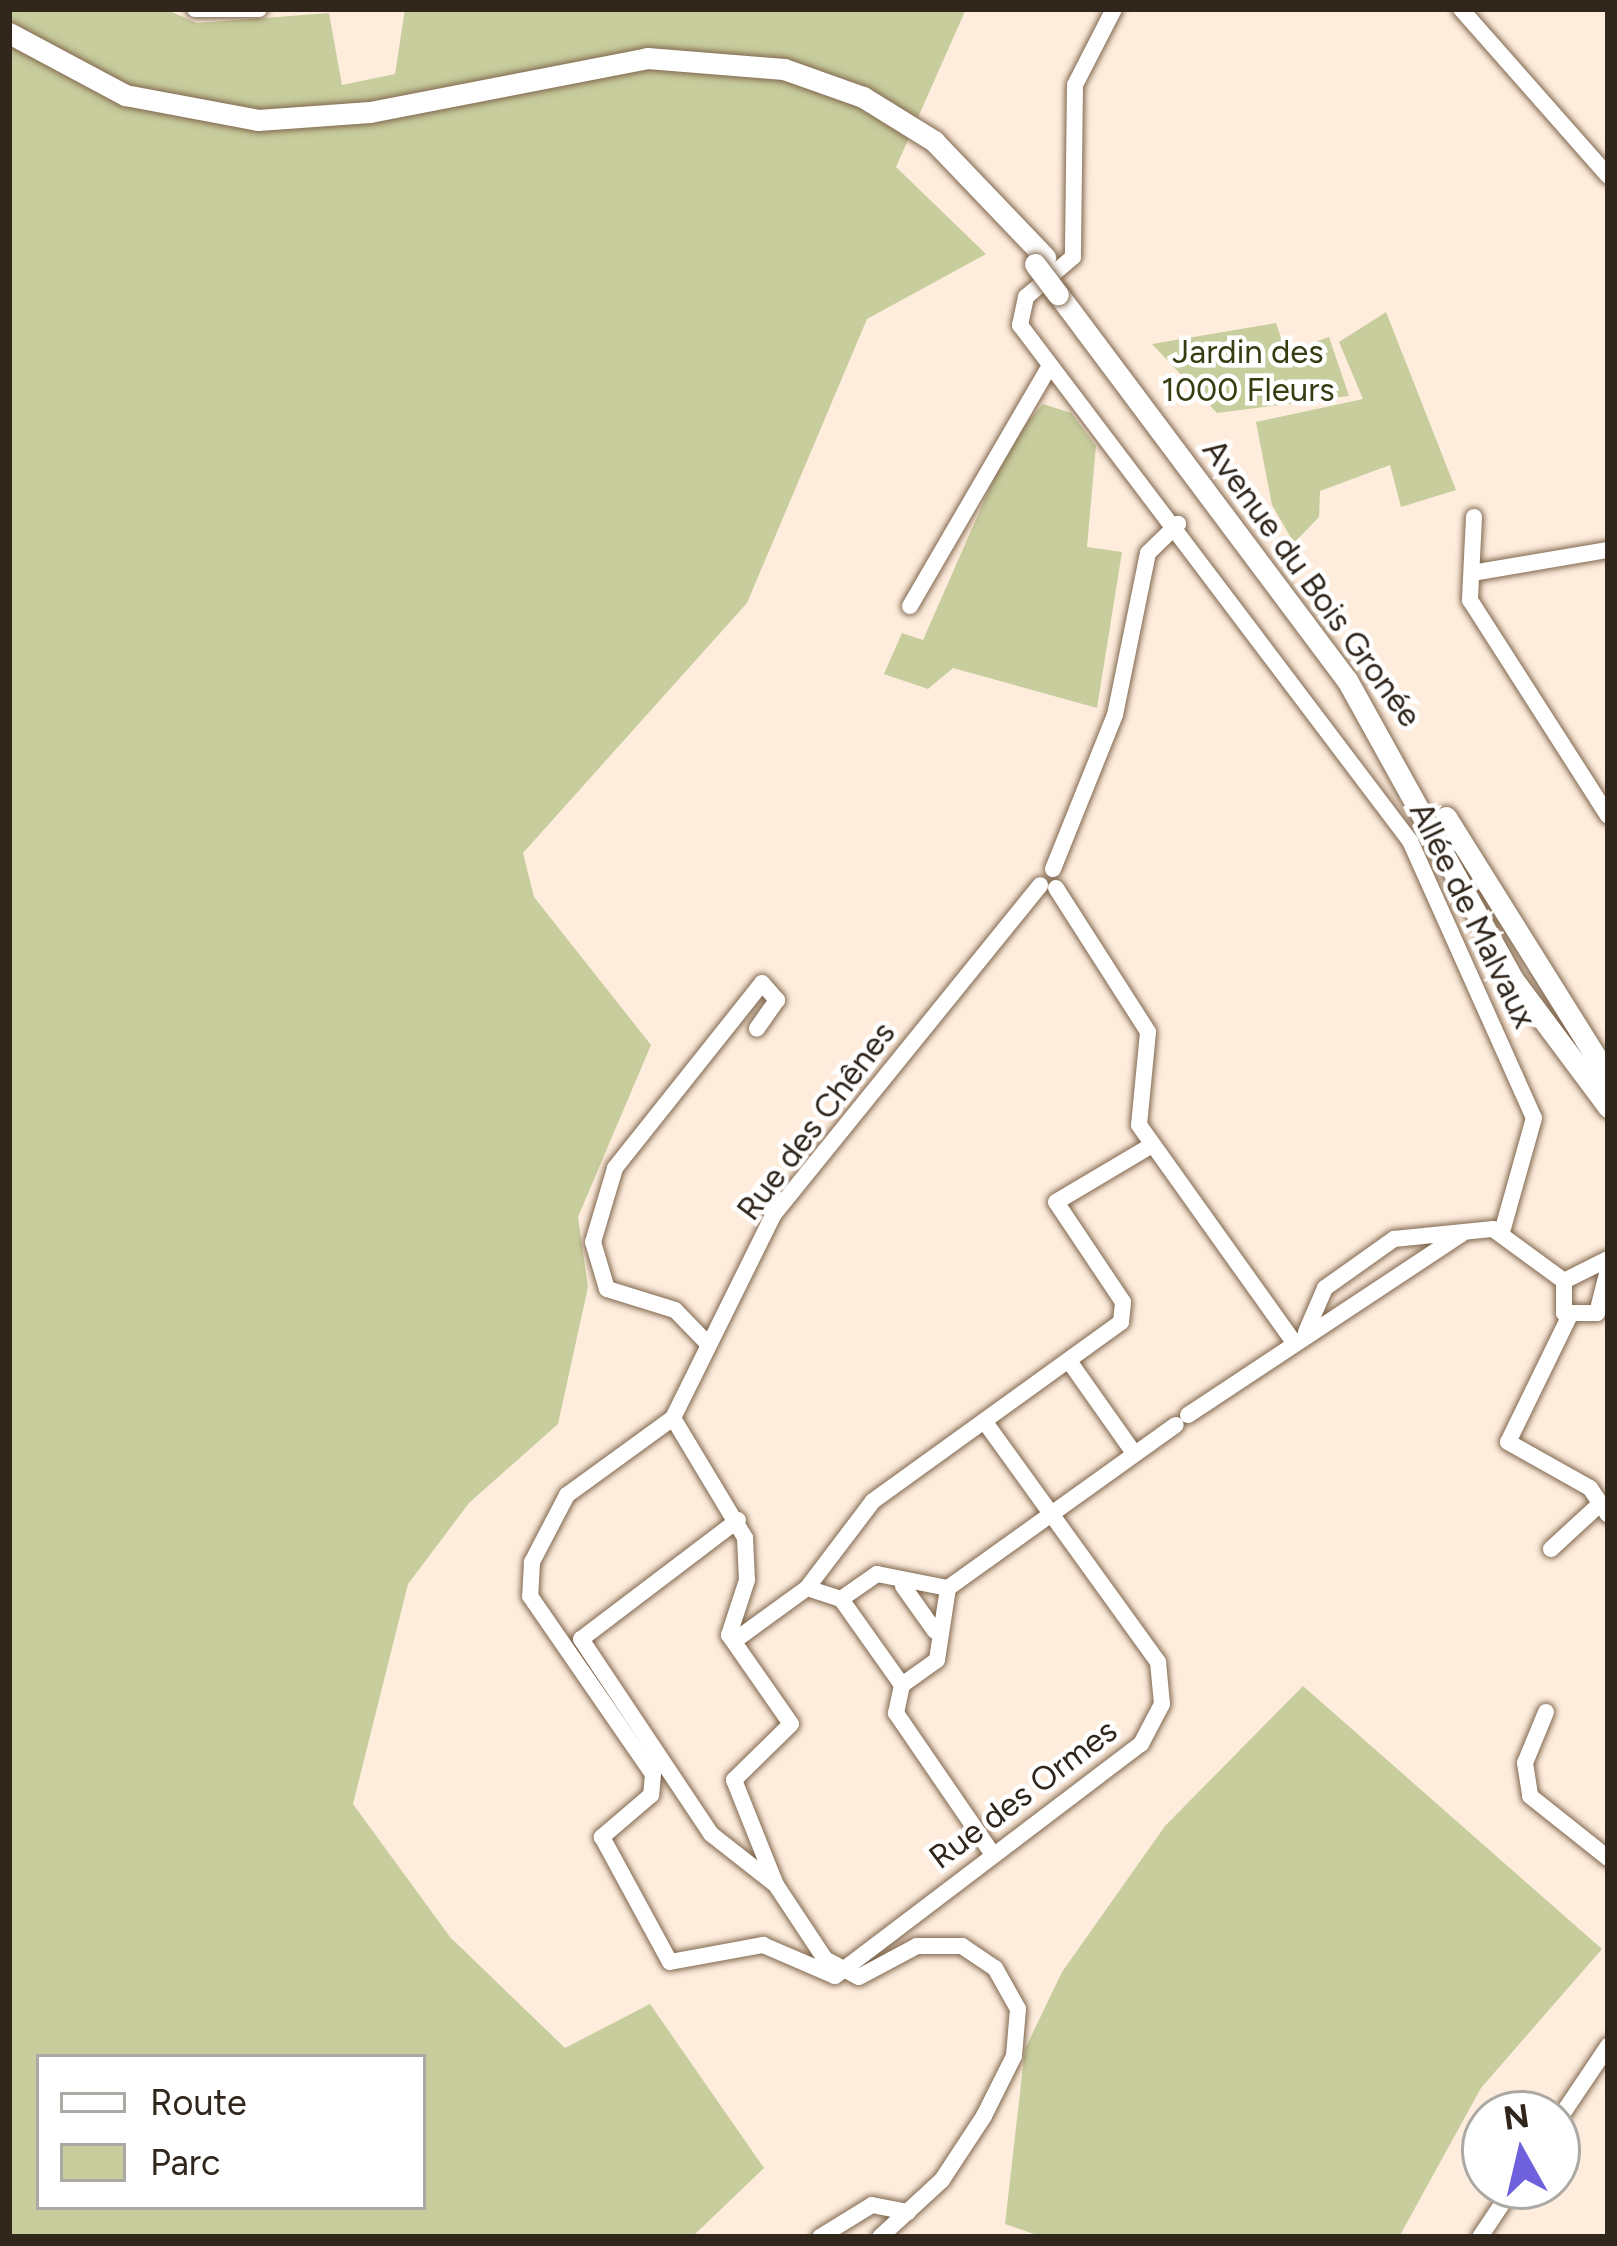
<!DOCTYPE html>
<meta charset="utf-8">
<style>
body{margin:0}
#map{position:relative;width:1617px;height:2246px;overflow:hidden;background:#feeddd;font-family:Figtree,sans-serif}
div>[style]{position:absolute}
.green>*{inset:0;background:#c7cd9d}
.roads{filter:drop-shadow(0 0 3px #80674e) drop-shadow(0 0 3px #80674e)}
.minor>*{height:16px;margin:-8px;padding:0 8px;transform-origin:8px;border-radius:8px;background:#fff}
.major>*{height:21px;margin:-10.5px;padding:0 10.5px;transform-origin:10.5px;border-radius:10.5px;background:#fff}
.bridges{filter:drop-shadow(0 0 3px #80674e) drop-shadow(0 0 3px #80674e)}
.major-bridge>*{height:21px;margin:-10.5px;padding:0 10.5px;transform-origin:10.5px;border-radius:10.5px;background:#fff}
span{translate:-50% -50%;white-space:nowrap;text-align:center;line-height:1.15;-webkit-text-stroke:9px #fff;paint-order:stroke}
.park-label{font-size:33px;color:#383c11}
.street-label{font-size:33px;color:#30261c}
.frame{position:absolute;inset:0;border:12px solid #30261c;pointer-events:none}
.legend{position:absolute;left:36px;top:2054px;width:390px;height:156px;box-sizing:border-box;background:#fff;border:3px solid #aca8a4;margin:0;padding:15px 21px;list-style:none;font-size:36px;color:#30261c}
.legend li{display:flex;align-items:center;gap:24px;height:60px}
.legend b{width:60px;border:3px solid #aca8a4}
.north{position:absolute;left:1461px;top:2090px;width:120px;height:120px;box-sizing:border-box;background:#fff;border:3px solid #aca8a4;border-radius:50%;rotate:352deg;font-size:33px;font-weight:700;line-height:48px;text-align:center;color:#30261c}
.north::after{content:'';display:block;margin:auto;width:42px;height:54px;background:#6e61db;clip-path:polygon(50% 0,100% 100%,50% 72%,0 100%)}
</style>
<div id="map">
<div class="green">
<div style="clip-path:polygon(evenodd,9px 9px,165px 9px,197px 23px,329px 13px,342px 85px,395px 74px,405px 9px,966px 9px,896px 167px,986px 254px,867px 319px,747px 603px,523px 853px,534px 897px,651px 1045px,578px 1217px,588px 1287px,558px 1424px,469px 1503px,408px 1584px,353px 1804px,450px 1937px,565px 2048px,650px 2004px,764px 2168px,692px 2237px,9px 2237px,9px 9px,39px 2057px,423px 2057px,423px 2207px,39px 2207px,39px 2057px)"></div>
<div style="clip-path:polygon(1386px 312px,1456px 490px,1401px 507px,1390px 465px,1320px 491px,1319px 517px,1294px 543px,1272px 505px,1256px 422px,1363px 399px,1339px 342px)"></div>
<div style="clip-path:polygon(1276px 323px,1286px 352px,1329px 337px,1349px 396px,1217px 413px,1152px 344px)"></div>
<div style="clip-path:polygon(1043px 404px,1071px 413px,1096px 446px,1087px 547px,1122px 552px,1097px 708px,953px 668px,928px 689px,884px 674px,902px 633px,923px 640px,1010px 442px)"></div>
<div style="clip-path:polygon(1303px 1686px,1602px 1949px,1481px 2088px,1399px 2237px,1043px 2237px,1005px 2224px,1025px 2049px,1062px 1972px,1165px 1826px)"></div>
</div>
<div class="roads">
<div class="minor">
<div style="left:195px;top:9px;width:64px"></div>
<div style="left:1114px;top:9px;width:85px;rotate:117.2deg"></div>
<div style="left:1075px;top:85px;width:172px;rotate:90.7deg"></div>
<div style="left:1073px;top:257px;width:62px;rotate:139.6deg"></div>
<div style="left:1026px;top:297px;width:29px;rotate:102deg"></div>
<div style="left:1020px;top:325px;width:647px;rotate:52.92deg"></div>
<div style="left:1410px;top:841px;width:303px;rotate:65.9deg"></div>
<div style="left:1534px;top:1118px;width:118px;rotate:105.7deg"></div>
<div style="left:1461px;top:9px;width:222px;rotate:48.6deg"></div>
<div style="left:1474px;top:517px;width:83px;rotate:92.8deg"></div>
<div style="left:1470px;top:600px;width:256px;rotate:57.4deg"></div>
<div style="left:1472px;top:573px;width:138px;rotate:-9.6deg"></div>
<div style="left:910px;top:606px;width:272px;rotate:-59.8deg"></div>
<div style="left:1053px;top:869px;width:166px;rotate:-68.1deg"></div>
<div style="left:1115px;top:715px;width:165px;rotate:-78.5deg"></div>
<div style="left:1148px;top:553px;width:42px;rotate:-44deg"></div>
<div style="left:1056px;top:888px;width:171px;rotate:57.4deg"></div>
<div style="left:1148px;top:1032px;width:93px;rotate:95.5deg"></div>
<div style="left:1139px;top:1125px;width:265px;rotate:54.5deg"></div>
<div style="left:1608px;top:1259px;width:49px;rotate:153.4deg"></div>
<div style="left:1564px;top:1281px;width:32px;rotate:90deg"></div>
<div style="left:1564px;top:1313px;width:33px"></div>
<div style="left:1597px;top:1313px;width:44px;rotate:-75.7deg"></div>
<div style="left:1569px;top:1317px;width:139px;rotate:116deg"></div>
<div style="left:1508px;top:1442px;width:94px;rotate:29.3deg"></div>
<div style="left:1590px;top:1488px;width:32px;rotate:56deg"></div>
<div style="left:1306px;top:1332px;width:48px;rotate:-66.6deg"></div>
<div style="left:1325px;top:1288px;width:85px;rotate:-35.4deg"></div>
<div style="left:1394px;top:1239px;width:100px;rotate:-5.8deg"></div>
<div style="left:1493px;top:1229px;width:88px;rotate:36.2deg"></div>
<div style="left:708px;top:1344px;width:47px;rotate:-134.1deg"></div>
<div style="left:675px;top:1310px;width:71px;rotate:-162.8deg"></div>
<div style="left:607px;top:1289px;width:49px;rotate:-106.6deg"></div>
<div style="left:593px;top:1242px;width:77px;rotate:-73.4deg"></div>
<div style="left:615px;top:1168px;width:236px;rotate:-51.5deg"></div>
<div style="left:762px;top:983px;width:23px;rotate:49deg"></div>
<div style="left:777px;top:1000px;width:35px;rotate:125deg"></div>
<div style="left:1069px;top:1361px;width:113px;rotate:54.8deg"></div>
<div style="left:1188px;top:1415px;width:328px;rotate:-33.5deg"></div>
<div style="left:673px;top:1418px;width:131px;rotate:144deg"></div>
<div style="left:567px;top:1495px;width:76px;rotate:117.6deg"></div>
<div style="left:532px;top:1562px;width:34px;rotate:93deg"></div>
<div style="left:530px;top:1596px;width:216px;rotate:55.4deg"></div>
<div style="left:653px;top:1774px;width:21px;rotate:95deg"></div>
<div style="left:651px;top:1795px;width:65px;rotate:139.4deg"></div>
<div style="left:602px;top:1837px;width:142px;rotate:61.5deg"></div>
<div style="left:670px;top:1962px;width:95px;rotate:-10.4deg"></div>
<div style="left:763px;top:1945px;width:78px;rotate:23.3deg"></div>
<div style="left:835px;top:1976px;width:384px;rotate:-37.2deg"></div>
<div style="left:1141px;top:1744px;width:45px;rotate:-62.3deg"></div>
<div style="left:1162px;top:1704px;width:42px;rotate:-95.4deg"></div>
<div style="left:1158px;top:1662px;width:297px;rotate:-125.8deg"></div>
<div style="left:673px;top:1418px;width:228px;rotate:-63.7deg"></div>
<div style="left:774px;top:1214px;width:423px;rotate:-51deg"></div>
<div style="left:673px;top:1418px;width:140px;rotate:59deg"></div>
<div style="left:745px;top:1538px;width:42px;rotate:87.3deg"></div>
<div style="left:747px;top:1580px;width:58px;rotate:108.1deg"></div>
<div style="left:729px;top:1635px;width:108px;rotate:55.1deg"></div>
<div style="left:791px;top:1724px;width:80px;rotate:135.5deg"></div>
<div style="left:734px;top:1780px;width:113px;rotate:68.2deg"></div>
<div style="left:738px;top:1520px;width:197px;rotate:142.8deg"></div>
<div style="left:581px;top:1639px;width:234px;rotate:56.3deg"></div>
<div style="left:711px;top:1834px;width:83px;rotate:38.1deg"></div>
<div style="left:776px;top:1885px;width:89px;rotate:56.5deg"></div>
<div style="left:825px;top:1959px;width:38px;rotate:28deg"></div>
<div style="left:859px;top:1977px;width:66px;rotate:-28.1deg"></div>
<div style="left:917px;top:1946px;width:45px"></div>
<div style="left:962px;top:1946px;width:40px;rotate:34deg"></div>
<div style="left:995px;top:1968px;width:47px;rotate:60.7deg"></div>
<div style="left:1018px;top:2009px;width:47px;rotate:94.9deg"></div>
<div style="left:1014px;top:2056px;width:67px;rotate:116.6deg"></div>
<div style="left:984px;top:2116px;width:77px;rotate:123.3deg"></div>
<div style="left:942px;top:2180px;width:84px;rotate:137.4deg"></div>
<div style="left:1551px;top:1549px;width:68px;rotate:-42.6deg"></div>
<div style="left:903px;top:1586px;width:55px;rotate:54.6deg"></div>
<div style="left:807px;top:1588px;width:36px;rotate:18deg"></div>
<div style="left:841px;top:1599px;width:105px;rotate:54.7deg"></div>
<div style="left:902px;top:1685px;width:43px;rotate:-35.5deg"></div>
<div style="left:937px;top:1660px;width:73px;rotate:-81.3deg"></div>
<div style="left:948px;top:1588px;width:280px;rotate:-35.6deg"></div>
<div style="left:841px;top:1599px;width:44px;rotate:-34.8deg"></div>
<div style="left:877px;top:1574px;width:72px;rotate:11.2deg"></div>
<div style="left:734px;top:1641px;width:90px;rotate:-36deg"></div>
<div style="left:807px;top:1588px;width:109px;rotate:-52.8deg"></div>
<div style="left:873px;top:1501px;width:306px;rotate:-35.8deg"></div>
<div style="left:1121px;top:1322px;width:20px;rotate:-84deg"></div>
<div style="left:1123px;top:1302px;width:120px;rotate:-123.8deg"></div>
<div style="left:1056px;top:1202px;width:112px;rotate:-30.7deg"></div>
<div style="left:902px;top:1685px;width:29px;rotate:102deg"></div>
<div style="left:896px;top:1713px;width:170px;rotate:55.6deg"></div>
<div style="left:1546px;top:1712px;width:55px;rotate:112.4deg"></div>
<div style="left:1525px;top:1763px;width:33px;rotate:81deg"></div>
<div style="left:1530px;top:1796px;width:100px;rotate:38.5deg"></div>
<div style="left:1557px;top:2122px;width:92px;rotate:-56.1deg"></div>
<div style="left:820px;top:2237px;width:61px;rotate:-31.6deg"></div>
<div style="left:872px;top:2205px;width:37px;rotate:11deg"></div>
<div style="left:1480px;top:2237px;width:61px;rotate:-56.3deg"></div>
</div>
<div class="major">
<div style="left:9px;top:33px;width:132px;rotate:28.1deg"></div>
<div style="left:125px;top:95px;width:135px;rotate:10.6deg"></div>
<div style="left:258px;top:120px;width:112px;rotate:-4.1deg"></div>
<div style="left:370px;top:112px;width:282px;rotate:-11deg"></div>
<div style="left:647px;top:58px;width:137px;rotate:4.6deg"></div>
<div style="left:784px;top:69px;width:84px;rotate:19.5deg"></div>
<div style="left:863px;top:97px;width:84px;rotate:31.8deg"></div>
<div style="left:934px;top:141px;width:161px;rotate:46.3deg"></div>
<div style="left:1058px;top:294px;width:482px;rotate:53.2deg"></div>
<div style="left:1347px;top:680px;width:341px;rotate:61deg"></div>
<div style="left:1512px;top:978px;width:161px;rotate:53.3deg"></div>
<div style="left:1446px;top:817px;width:305px;rotate:58deg"></div>
</div>
</div>
<div class="bridges">
<div class="major-bridge">
<div style="left:1035px;top:264px;width:38px;rotate:53deg"></div>
</div>
</div>
<div class="park-label">
<span style="left:1248px;top:371px">Jardin des<br>1000 Fleurs</span>
</div>
<div class="street-label">
<span style="left:1312px;top:583px;rotate:54deg">Avenue du Bois Gronée</span>
<span style="left:1473px;top:915px;rotate:64deg">Allée de Malvaux</span>
<span style="left:816px;top:1121px;rotate:-53deg">Rue des Chênes</span>
<span style="left:1023px;top:1794px;rotate:-37deg">Rue des Ormes</span>
</div>
<div class="frame"></div>
<ul class="legend">
<li><b style="height:15px;background:#fff"></b>Route</li>
<li><b style="height:33px;background:#c7cd9d"></b>Parc</li>
</ul>
<div class="north">N</div>
</div>
